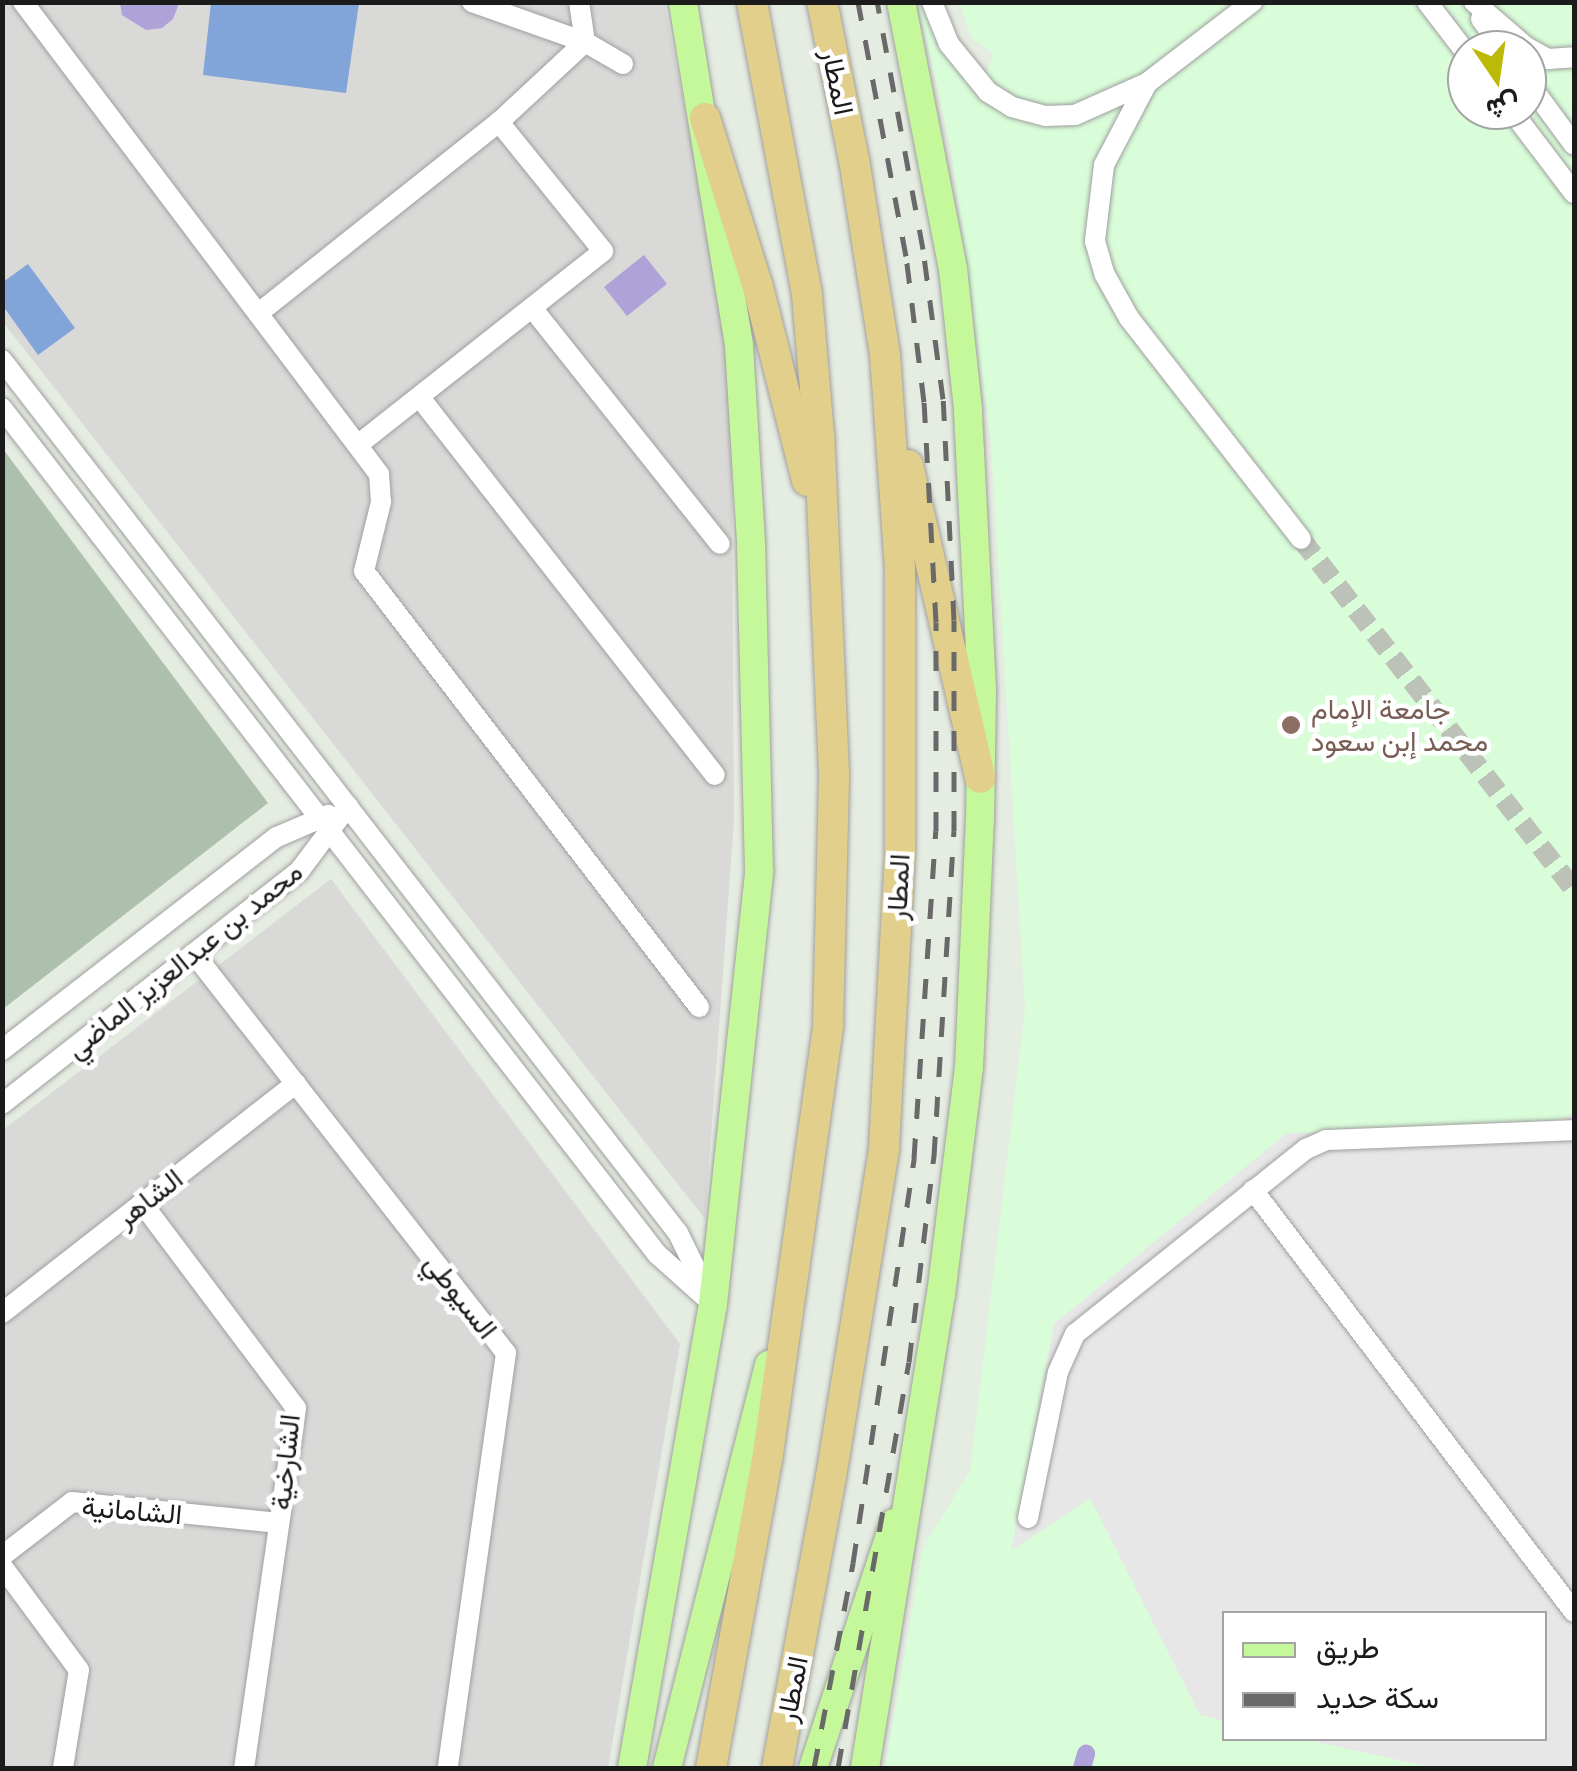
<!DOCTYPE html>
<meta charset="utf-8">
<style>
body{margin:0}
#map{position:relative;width:1577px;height:1771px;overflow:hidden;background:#e5ece1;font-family:"IBM Plex Sans",Vazirmatn,sans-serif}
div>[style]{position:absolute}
.residential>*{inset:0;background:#d9d9d8}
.education>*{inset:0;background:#d9fdd9}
.construction>*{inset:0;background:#adc0ad}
.pitch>*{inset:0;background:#81a5d9}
.parking>*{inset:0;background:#e7e7e7}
.water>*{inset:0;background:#aea2d8}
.canal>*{height:18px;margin:-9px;padding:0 9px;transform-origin:9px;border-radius:9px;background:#aea2d8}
.minor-tunnel>*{height:20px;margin-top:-10px;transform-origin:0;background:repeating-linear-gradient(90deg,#bdc2b9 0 20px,transparent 0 30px)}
.roads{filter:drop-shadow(0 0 2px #9f9f9f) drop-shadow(0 0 2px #9f9f9f)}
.minor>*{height:20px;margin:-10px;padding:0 10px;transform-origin:10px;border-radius:10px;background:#fff}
.major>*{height:28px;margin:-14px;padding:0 14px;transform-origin:14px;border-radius:14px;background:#c5f79b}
.highway>*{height:30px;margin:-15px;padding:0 15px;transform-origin:15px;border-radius:15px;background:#e1cf8b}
.rail>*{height:5px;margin-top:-2.5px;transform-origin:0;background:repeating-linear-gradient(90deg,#696969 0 20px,transparent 0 40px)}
.dots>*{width:28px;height:28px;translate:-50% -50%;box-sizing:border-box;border:5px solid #fff;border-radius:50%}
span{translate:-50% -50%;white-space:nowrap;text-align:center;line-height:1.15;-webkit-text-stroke:9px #fff;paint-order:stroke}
.street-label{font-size:28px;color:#1b1b1b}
.education-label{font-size:28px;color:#785e54}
.left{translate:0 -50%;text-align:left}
.frame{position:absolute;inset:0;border:5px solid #1b1b1b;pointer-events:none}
.legend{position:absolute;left:1222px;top:1611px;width:325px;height:130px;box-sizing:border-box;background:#fff;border:2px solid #a4a4a4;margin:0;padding:12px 18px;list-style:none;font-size:30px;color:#1b1b1b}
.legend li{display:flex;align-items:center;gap:20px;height:50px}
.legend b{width:50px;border:2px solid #a4a4a4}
.north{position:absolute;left:1447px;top:30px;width:100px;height:100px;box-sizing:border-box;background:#fff;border:2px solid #a4a4a4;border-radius:50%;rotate:167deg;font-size:28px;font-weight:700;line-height:40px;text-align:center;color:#1b1b1b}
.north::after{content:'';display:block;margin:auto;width:35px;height:45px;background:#bdb909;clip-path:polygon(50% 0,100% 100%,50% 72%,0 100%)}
</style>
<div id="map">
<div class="residential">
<div style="clip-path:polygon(3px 3px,664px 3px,731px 342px,734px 820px,705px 1219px,3px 322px)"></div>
<div style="clip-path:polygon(331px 879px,680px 1344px,608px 1768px,3px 1768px,3px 1130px)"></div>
</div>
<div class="education">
<div style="clip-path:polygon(evenodd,918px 3px,980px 101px,993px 53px,972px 38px,959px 3px,1574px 3px,1574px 1768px,885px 1768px,923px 1548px,970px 1471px,1025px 1009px,991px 442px,952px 155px,918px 3px,1467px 50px,1527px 50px,1527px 110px,1467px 110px,1467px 50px,918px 3px,1224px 1614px,1544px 1614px,1544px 1738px,1224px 1738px,1224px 1614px)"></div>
</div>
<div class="construction">
<div style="clip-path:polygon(3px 449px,268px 803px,3px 1009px)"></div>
</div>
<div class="pitch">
<div style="clip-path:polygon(211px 3px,359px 3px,346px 93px,203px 75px)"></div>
<div style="clip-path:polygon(28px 264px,75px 328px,38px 355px,3px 306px,3px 282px)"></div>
</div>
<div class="parking">
<div style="clip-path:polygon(1574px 1111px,1574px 1768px,1435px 1768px,1303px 1739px,1544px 1738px,1544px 1614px,1224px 1614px,1224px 1721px,1200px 1715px,1090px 1498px,1011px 1551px,1054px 1324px,1287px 1133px,1553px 1127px)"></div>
</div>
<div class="water">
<div style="clip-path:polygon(120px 3px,176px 3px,178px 6px,173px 19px,162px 28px,146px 30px,122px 15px)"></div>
<div style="clip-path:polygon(644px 255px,667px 284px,627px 316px,604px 287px)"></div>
</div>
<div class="canal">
<div style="left:1082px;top:1768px;width:15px;rotate:-74deg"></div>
</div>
<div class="minor-tunnel">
<div style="left:1301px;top:539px;width:445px;rotate:52.1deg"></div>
</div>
<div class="roads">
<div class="minor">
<div style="left:23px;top:2px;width:591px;rotate:52.98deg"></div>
<div style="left:379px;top:474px;width:28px;rotate:86deg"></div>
<div style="left:381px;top:502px;width:71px;rotate:103.8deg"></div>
<div style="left:364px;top:571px;width:550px;rotate:52.46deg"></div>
<div style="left:472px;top:2px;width:120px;rotate:19.5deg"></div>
<div style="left:585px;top:42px;width:44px;rotate:30.1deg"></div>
<div style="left:932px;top:2px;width:45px;rotate:68deg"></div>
<div style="left:949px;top:44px;width:62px;rotate:50.9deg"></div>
<div style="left:988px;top:92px;width:28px;rotate:32deg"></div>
<div style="left:1012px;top:107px;width:35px;rotate:15deg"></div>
<div style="left:1046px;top:116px;width:29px;rotate:-2deg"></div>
<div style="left:1075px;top:115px;width:79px;rotate:-24deg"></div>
<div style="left:1147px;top:83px;width:133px;rotate:-37.6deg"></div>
<div style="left:1427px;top:2px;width:66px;rotate:52.4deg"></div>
<div style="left:1474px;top:2px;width:69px;rotate:40.9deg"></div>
<div style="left:1526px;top:47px;width:25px;rotate:29deg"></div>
<div style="left:1548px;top:59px;width:26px;rotate:-4deg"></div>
<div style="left:1481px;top:19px;width:39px;rotate:53deg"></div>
<div style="left:1527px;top:81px;width:79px;rotate:53.7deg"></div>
<div style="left:1147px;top:83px;width:93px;rotate:117.7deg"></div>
<div style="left:1104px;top:165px;width:77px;rotate:96.8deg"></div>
<div style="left:1095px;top:241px;width:35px;rotate:74deg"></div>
<div style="left:1105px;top:275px;width:49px;rotate:60.8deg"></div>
<div style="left:1129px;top:318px;width:280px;rotate:52.1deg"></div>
<div style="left:1511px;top:110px;width:104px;rotate:52.8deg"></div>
<div style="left:533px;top:309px;width:300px;rotate:51.5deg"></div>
<div style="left:260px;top:312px;width:305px;rotate:-38.5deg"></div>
<div style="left:499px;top:122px;width:117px;rotate:-42.9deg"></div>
<div style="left:585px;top:42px;width:40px;rotate:-98.5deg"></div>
<div style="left:2px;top:360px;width:1104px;rotate:52.25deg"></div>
<div style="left:678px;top:1233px;width:77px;rotate:63.8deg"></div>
<div style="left:421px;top:399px;width:477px;rotate:52deg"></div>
<div style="left:2px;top:408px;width:1070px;rotate:52.25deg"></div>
<div style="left:657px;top:1254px;width:63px;rotate:41.8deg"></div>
<div style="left:359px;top:444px;width:311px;rotate:-38.3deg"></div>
<div style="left:603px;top:251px;width:166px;rotate:-128.9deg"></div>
<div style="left:195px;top:955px;width:505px;rotate:52deg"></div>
<div style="left:506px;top:1353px;width:419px;rotate:98deg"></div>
<div style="left:2px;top:1050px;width:348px;rotate:-37.8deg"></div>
<div style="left:277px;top:837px;width:56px;rotate:-23.3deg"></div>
<div style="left:2px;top:1104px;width:379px;rotate:-38.1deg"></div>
<div style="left:300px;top:870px;width:80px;rotate:-53.1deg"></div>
<div style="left:1253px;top:1190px;width:530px;rotate:52.74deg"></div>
<div style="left:142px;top:1203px;width:256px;rotate:53.1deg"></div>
<div style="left:296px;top:1408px;width:364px;rotate:98.2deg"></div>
<div style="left:2px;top:1313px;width:373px;rotate:-38deg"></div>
<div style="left:1028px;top:1518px;width:149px;rotate:-78.4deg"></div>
<div style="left:1058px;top:1372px;width:42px;rotate:-65.9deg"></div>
<div style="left:1075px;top:1334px;width:296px;rotate:-38.7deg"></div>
<div style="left:1306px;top:1149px;width:22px;rotate:-24deg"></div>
<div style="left:1326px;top:1140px;width:248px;rotate:-2.3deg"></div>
<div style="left:2px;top:1556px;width:88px;rotate:-37.6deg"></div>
<div style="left:72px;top:1502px;width:208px;rotate:5.8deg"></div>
<div style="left:2px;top:1566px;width:129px;rotate:53.5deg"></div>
<div style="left:79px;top:1670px;width:99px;rotate:99.3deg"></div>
</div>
<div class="major">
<div style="left:632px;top:1768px;width:471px;rotate:-80.1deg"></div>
<div style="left:713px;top:1304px;width:435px;rotate:-83.9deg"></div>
<div style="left:759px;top:871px;width:329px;rotate:-91.4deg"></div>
<div style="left:751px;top:542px;width:197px;rotate:-93.5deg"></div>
<div style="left:739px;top:345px;width:348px;rotate:-99.3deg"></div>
<div style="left:667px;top:1768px;width:416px;rotate:-75.8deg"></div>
<div style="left:813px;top:1768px;width:258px;rotate:-71.7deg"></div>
<div style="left:865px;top:1768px;width:479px;rotate:-80.9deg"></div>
<div style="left:941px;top:1295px;width:229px;rotate:-83deg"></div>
<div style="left:969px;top:1068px;width:248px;rotate:-87.5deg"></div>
<div style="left:980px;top:820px;width:131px;rotate:-89.1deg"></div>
<div style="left:982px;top:689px;width:280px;rotate:-92.9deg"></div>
<div style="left:968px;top:409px;width:141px;rotate:-96.1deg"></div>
<div style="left:953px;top:269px;width:272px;rotate:-101deg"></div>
</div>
<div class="highway">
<div style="left:705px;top:118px;width:177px;rotate:72.6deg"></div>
<div style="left:758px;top:287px;width:200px;rotate:75.8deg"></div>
<div style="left:908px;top:465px;width:321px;rotate:77deg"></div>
<div style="left:711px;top:1768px;width:319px;rotate:-79.7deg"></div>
<div style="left:768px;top:1454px;width:433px;rotate:-82deg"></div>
<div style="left:828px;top:1025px;width:252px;rotate:-88.6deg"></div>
<div style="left:834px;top:773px;width:338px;rotate:-92.5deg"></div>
<div style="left:819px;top:435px;width:142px;rotate:-94.9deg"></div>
<div style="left:807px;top:294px;width:297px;rotate:-100.7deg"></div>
<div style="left:777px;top:1768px;width:296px;rotate:-79.5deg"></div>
<div style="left:831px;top:1477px;width:333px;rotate:-80.8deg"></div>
<div style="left:884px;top:1148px;width:298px;rotate:-86.9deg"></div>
<div style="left:900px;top:850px;width:281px;rotate:-90deg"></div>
<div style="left:900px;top:569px;width:215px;rotate:-94deg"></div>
<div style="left:885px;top:355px;width:197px;rotate:-99deg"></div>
<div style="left:854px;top:160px;width:161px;rotate:-101.4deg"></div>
</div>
</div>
<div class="rail">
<div style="left:814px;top:1768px;width:209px;rotate:-79.2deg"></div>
<div style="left:853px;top:1563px;width:410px;rotate:-81.4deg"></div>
<div style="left:914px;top:1158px;width:328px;rotate:-86.2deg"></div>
<div style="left:936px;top:831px;width:209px;rotate:-90deg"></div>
<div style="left:936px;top:622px;width:220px;rotate:-93.1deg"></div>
<div style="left:924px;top:402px;width:147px;rotate:-97deg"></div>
<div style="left:906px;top:256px;width:258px;rotate:-100.7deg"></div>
<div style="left:838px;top:1768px;width:412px;rotate:-80.1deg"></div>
<div style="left:909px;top:1362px;width:208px;rotate:-83.1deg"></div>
<div style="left:934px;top:1156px;width:326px;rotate:-86.5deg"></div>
<div style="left:954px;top:831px;width:211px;rotate:-90deg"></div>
<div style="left:954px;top:620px;width:221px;rotate:-92.8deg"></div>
<div style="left:943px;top:399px;width:151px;rotate:-97.6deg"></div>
<div style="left:923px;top:249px;width:251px;rotate:-100.5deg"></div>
</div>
<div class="dots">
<div style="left:1291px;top:725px;background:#8d6e63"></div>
</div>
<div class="street-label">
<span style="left:838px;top:82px;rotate:78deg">المطار</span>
<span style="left:898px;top:887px;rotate:-87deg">المطار</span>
<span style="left:184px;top:960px;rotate:-39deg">محمد بن عبدالعزيز الماضي</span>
<span style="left:149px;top:1198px;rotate:-38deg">الشاهر</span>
<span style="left:461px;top:1296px;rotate:52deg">السيوطي</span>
<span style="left:285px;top:1462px;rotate:-84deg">الشارخية</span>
<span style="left:132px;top:1510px;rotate:5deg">الشامانية</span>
<span style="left:792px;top:1689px;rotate:-79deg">المطار</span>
</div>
<div class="education-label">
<span class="left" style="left:1311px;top:725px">جامعة الإمام<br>محمد إبن سعود</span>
</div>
<div class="frame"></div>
<ul class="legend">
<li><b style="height:12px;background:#c5f79b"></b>طريق</li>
<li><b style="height:12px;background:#696969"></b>سكة حديد</li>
</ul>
<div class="north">ش</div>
</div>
